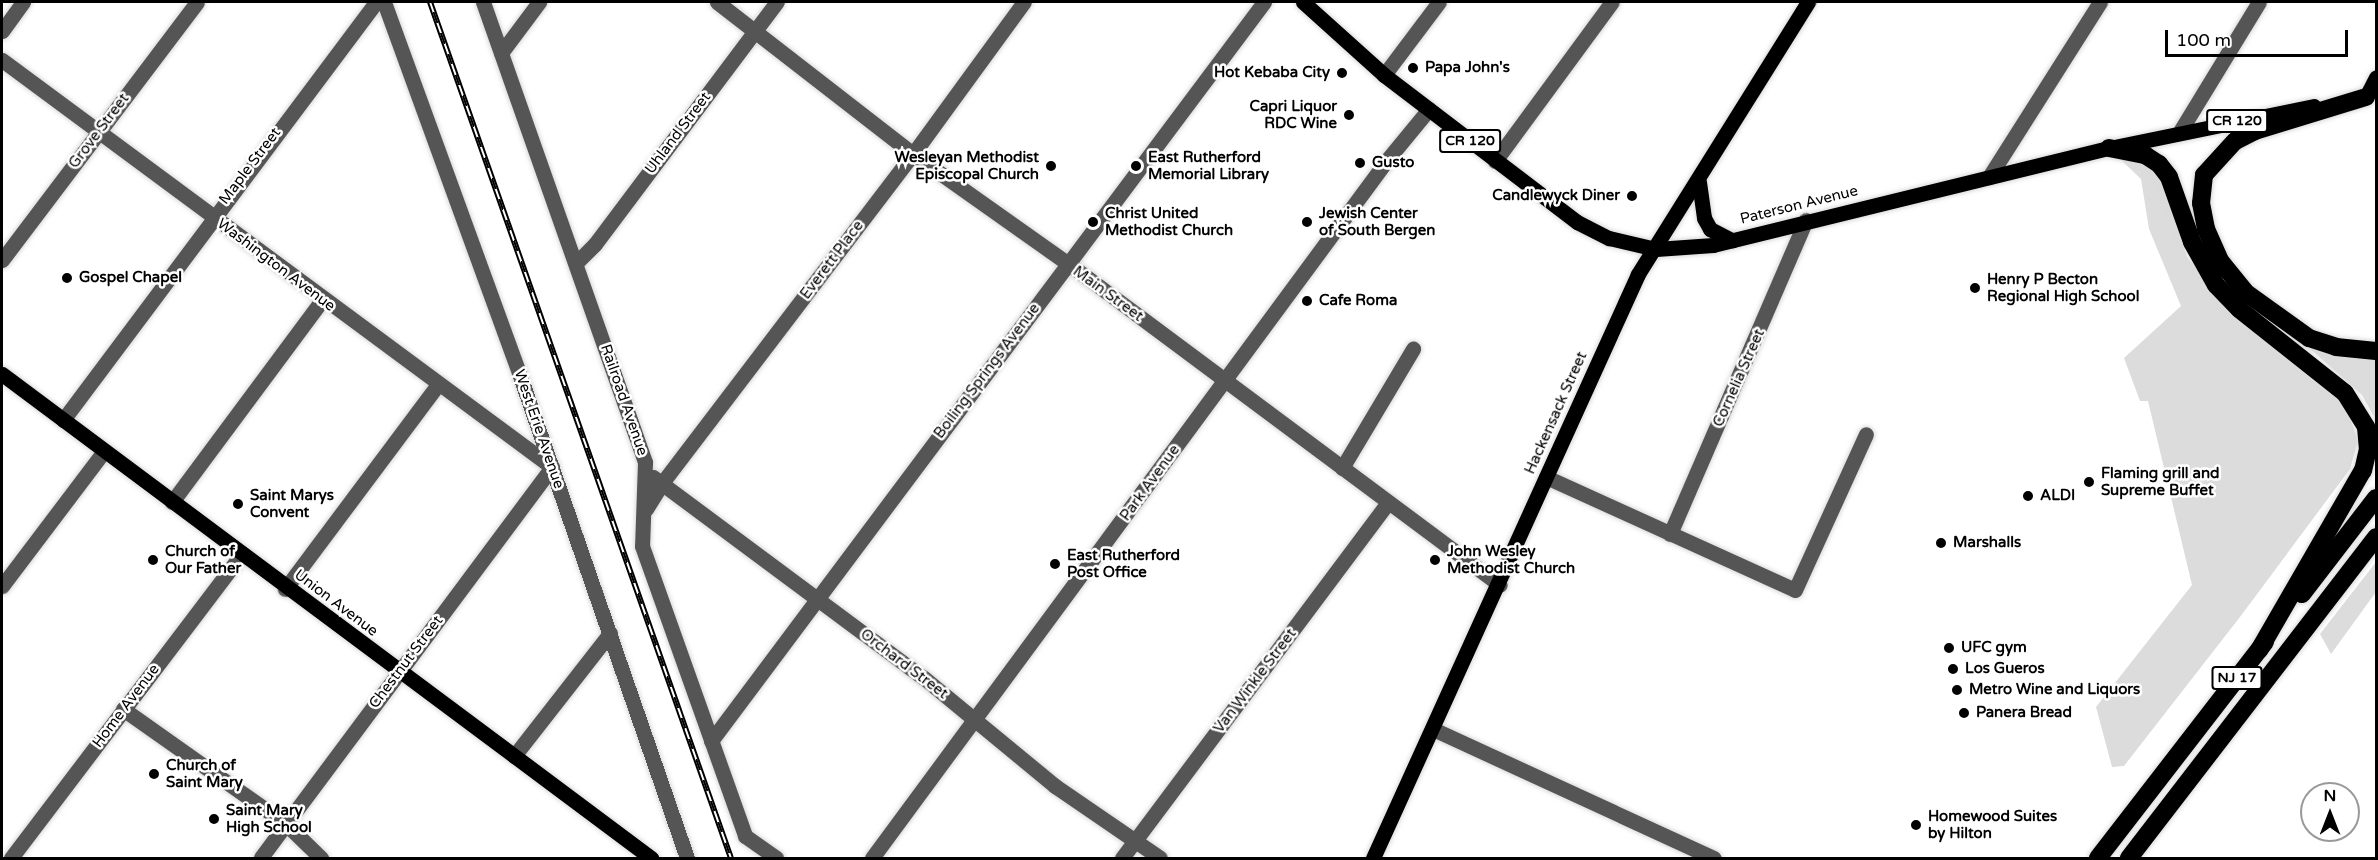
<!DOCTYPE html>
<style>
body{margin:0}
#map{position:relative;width:2378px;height:860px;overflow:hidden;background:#fff;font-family:"Varela Round",sans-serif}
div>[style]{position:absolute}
.green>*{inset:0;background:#dcdcdc}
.roads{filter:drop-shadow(0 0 2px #dbdbdb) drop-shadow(0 0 2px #dbdbdb)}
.minor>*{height:15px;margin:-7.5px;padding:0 7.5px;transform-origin:7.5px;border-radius:7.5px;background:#555}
.major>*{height:15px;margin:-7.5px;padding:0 7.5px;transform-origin:7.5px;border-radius:7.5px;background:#000}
.highway>*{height:18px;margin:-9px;padding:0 9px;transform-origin:9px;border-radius:9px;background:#000}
.rail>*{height:6px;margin-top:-3px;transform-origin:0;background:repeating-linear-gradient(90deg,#fff 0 11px,#000 0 22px);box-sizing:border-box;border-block:2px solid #000}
.dots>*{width:16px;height:16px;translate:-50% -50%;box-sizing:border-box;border:3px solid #fff;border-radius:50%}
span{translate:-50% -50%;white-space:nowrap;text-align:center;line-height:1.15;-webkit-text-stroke:5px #fff;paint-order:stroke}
.shield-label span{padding:2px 4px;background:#fff;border:2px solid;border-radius:4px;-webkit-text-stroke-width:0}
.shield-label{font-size:14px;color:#000;font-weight:700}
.poi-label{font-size:15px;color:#000;font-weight:700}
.left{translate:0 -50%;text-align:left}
.right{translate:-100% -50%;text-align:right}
.street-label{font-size:15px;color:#000}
.frame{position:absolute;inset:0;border:3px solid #000;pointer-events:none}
.north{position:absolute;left:2300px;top:782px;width:60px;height:60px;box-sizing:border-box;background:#fff;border:2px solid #999;border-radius:50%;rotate:0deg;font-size:16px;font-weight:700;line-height:24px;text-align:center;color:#000}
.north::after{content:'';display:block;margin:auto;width:21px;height:27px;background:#000;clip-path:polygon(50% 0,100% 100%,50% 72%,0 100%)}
.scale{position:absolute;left:2165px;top:30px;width:183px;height:27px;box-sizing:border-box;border:3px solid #000;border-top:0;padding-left:8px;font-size:18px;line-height:21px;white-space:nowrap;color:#000;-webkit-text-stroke:4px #fff;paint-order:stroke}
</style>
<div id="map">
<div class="green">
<div style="clip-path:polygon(2119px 158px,2146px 161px,2164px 185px,2187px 257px,2224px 301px,2345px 403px,2358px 441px,2350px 469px,2240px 617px,2124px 766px,2112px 767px,2096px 707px,2192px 585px,2148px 401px,2140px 401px,2124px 358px,2181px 306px,2149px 229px,2141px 179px)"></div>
<div style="clip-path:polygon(2299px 339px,2376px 358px,2376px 438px,2374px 417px,2362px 395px)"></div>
<div style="clip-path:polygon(2376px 562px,2376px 592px,2331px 654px,2320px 634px)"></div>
</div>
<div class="roads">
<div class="minor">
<div style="left:384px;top:2px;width:398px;rotate:70deg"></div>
<div style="left:520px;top:376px;width:510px;rotate:70.89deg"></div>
<div style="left:483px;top:2px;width:488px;rotate:70.6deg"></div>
<div style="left:645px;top:462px;width:84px;rotate:92deg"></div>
<div style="left:642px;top:546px;width:308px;rotate:70.4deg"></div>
<div style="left:745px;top:836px;width:38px;rotate:35deg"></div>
<div style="left:717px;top:2px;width:248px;rotate:37.8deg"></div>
<div style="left:913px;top:154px;width:201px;rotate:35.3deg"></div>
<div style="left:1077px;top:270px;width:527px;rotate:36.67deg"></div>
<div style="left:2px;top:31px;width:36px;rotate:-54deg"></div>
<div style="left:501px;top:53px;width:64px;rotate:-53.3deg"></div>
<div style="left:2px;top:60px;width:684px;rotate:36.5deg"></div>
<div style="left:552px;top:467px;width:487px;rotate:126.7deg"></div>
<div style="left:1384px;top:75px;width:91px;rotate:-53deg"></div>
<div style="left:2179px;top:133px;width:153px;rotate:-58.6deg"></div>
<div style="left:1495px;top:161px;width:197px;rotate:-53.7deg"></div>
<div style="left:1989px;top:177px;width:207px;rotate:-57.6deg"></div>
<div style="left:2px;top:260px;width:323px;rotate:-52.9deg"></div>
<div style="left:577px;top:262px;width:25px;rotate:-45deg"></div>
<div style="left:595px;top:244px;width:303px;rotate:-53.1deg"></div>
<div style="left:63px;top:420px;width:522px;rotate:-53.17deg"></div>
<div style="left:1342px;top:468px;width:139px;rotate:-59.2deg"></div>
<div style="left:653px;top:477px;width:337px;rotate:36.6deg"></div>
<div style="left:924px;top:678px;width:170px;rotate:39.5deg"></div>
<div style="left:1055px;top:786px;width:127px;rotate:34.4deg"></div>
<div style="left:1546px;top:477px;width:273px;rotate:24.4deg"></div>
<div style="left:1795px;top:590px;width:171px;rotate:-65.5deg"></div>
<div style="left:172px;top:502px;width:252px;rotate:-53.4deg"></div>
<div style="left:646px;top:509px;width:31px;rotate:-58deg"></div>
<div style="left:662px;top:483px;width:414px;rotate:-52.7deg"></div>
<div style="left:913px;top:154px;width:188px;rotate:-53.9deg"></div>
<div style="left:1670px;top:534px;width:342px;rotate:-66.6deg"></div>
<div style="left:2px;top:586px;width:169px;rotate:-52.9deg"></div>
<div style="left:285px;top:589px;width:254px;rotate:-53.2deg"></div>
<div style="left:123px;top:709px;width:199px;rotate:35.2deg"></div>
<div style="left:286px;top:824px;width:49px;rotate:44.2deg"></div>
<div style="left:1433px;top:729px;width:309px;rotate:24.7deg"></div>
<div style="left:711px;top:741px;width:923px;rotate:-53.19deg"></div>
<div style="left:514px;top:756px;width:156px;rotate:-52deg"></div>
<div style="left:11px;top:858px;width:380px;rotate:-52.8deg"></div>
<div style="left:872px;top:858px;width:867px;rotate:-53.58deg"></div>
<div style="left:1387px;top:160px;width:66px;rotate:-50.5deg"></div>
<div style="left:1122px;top:858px;width:444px;rotate:-53.2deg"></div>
</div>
<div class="major">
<div style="left:1303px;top:2px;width:109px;rotate:42deg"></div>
<div style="left:1384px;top:75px;width:243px;rotate:37.3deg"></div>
<div style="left:1577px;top:222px;width:36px;rotate:27deg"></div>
<div style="left:1609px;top:238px;width:48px;rotate:13.2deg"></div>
<div style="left:1656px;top:249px;width:57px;rotate:-4deg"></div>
<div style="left:1713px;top:245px;width:408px;rotate:-13.8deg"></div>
<div style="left:2109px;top:148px;width:209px;rotate:-11.6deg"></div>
<div style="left:2366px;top:97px;width:22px;rotate:-63deg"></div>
<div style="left:1699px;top:182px;width:36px;rotate:82deg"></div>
<div style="left:1704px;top:218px;width:13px;rotate:61deg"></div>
<div style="left:1710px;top:229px;width:25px;rotate:27deg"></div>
<div style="left:2px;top:374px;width:810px;rotate:36.71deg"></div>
<div style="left:1373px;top:858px;width:641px;rotate:-65.59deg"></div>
<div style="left:1638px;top:274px;width:321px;rotate:-58deg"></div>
</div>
<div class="highway">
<div style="left:2366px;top:97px;width:116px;rotate:163deg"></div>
<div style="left:2255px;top:131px;width:22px;rotate:153deg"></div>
<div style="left:2235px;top:141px;width:46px;rotate:132.4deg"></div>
<div style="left:2204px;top:175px;width:28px;rotate:96deg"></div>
<div style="left:2201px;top:203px;width:26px;rotate:79deg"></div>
<div style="left:2206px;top:229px;width:36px;rotate:66deg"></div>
<div style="left:2221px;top:262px;width:38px;rotate:51deg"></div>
<div style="left:2245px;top:292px;width:79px;rotate:35.7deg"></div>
<div style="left:2309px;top:338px;width:28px;rotate:18deg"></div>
<div style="left:2336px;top:347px;width:40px;rotate:5.7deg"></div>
<div style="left:2109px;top:148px;width:37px;rotate:11deg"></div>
<div style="left:2145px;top:155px;width:17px;rotate:33deg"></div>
<div style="left:2159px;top:164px;width:16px;rotate:52deg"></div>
<div style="left:2169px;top:177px;width:69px;rotate:70.5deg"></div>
<div style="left:2192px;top:242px;width:49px;rotate:60.8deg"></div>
<div style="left:2216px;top:285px;width:33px;rotate:46deg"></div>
<div style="left:2239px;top:309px;width:135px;rotate:38.4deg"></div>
<div style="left:2345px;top:393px;width:40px;rotate:58deg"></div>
<div style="left:2366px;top:427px;width:22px;rotate:85deg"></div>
<div style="left:2368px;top:449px;width:22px;rotate:103deg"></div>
<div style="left:2363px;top:470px;width:208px;rotate:120deg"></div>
<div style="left:2302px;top:594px;width:121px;rotate:-52.4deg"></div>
<div style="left:2098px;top:858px;width:273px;rotate:-52.3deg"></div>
<div style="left:2129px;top:858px;width:405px;rotate:-52.4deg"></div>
</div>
</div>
<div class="rail">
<div style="left:430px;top:2px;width:907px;rotate:70.63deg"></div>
</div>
<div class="dots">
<div style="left:1413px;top:68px;background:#000"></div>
<div style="left:1342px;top:73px;background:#000"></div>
<div style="left:1349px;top:115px;background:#000"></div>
<div style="left:1360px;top:163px;background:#000"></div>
<div style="left:1051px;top:166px;background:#000"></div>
<div style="left:1136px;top:166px;background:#000"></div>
<div style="left:1632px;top:196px;background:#000"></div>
<div style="left:1093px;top:222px;background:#000"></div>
<div style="left:1307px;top:222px;background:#000"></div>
<div style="left:67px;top:278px;background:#000"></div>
<div style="left:1975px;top:288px;background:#000"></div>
<div style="left:1307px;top:301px;background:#000"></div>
<div style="left:2089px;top:482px;background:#000"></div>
<div style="left:2028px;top:496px;background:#000"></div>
<div style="left:238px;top:504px;background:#000"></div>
<div style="left:1941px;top:543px;background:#000"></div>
<div style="left:153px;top:560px;background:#000"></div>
<div style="left:1435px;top:560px;background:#000"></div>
<div style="left:1055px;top:564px;background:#000"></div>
<div style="left:1949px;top:648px;background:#000"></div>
<div style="left:1953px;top:669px;background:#000"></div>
<div style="left:1957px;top:690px;background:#000"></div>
<div style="left:1964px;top:713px;background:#000"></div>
<div style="left:154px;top:774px;background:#000"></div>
<div style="left:214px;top:819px;background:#000"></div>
<div style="left:1916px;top:825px;background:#000"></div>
</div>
<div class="shield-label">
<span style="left:2237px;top:121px">CR 120</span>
<span style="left:1470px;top:141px">CR 120</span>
<span style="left:2237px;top:678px">NJ 17</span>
</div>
<div class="poi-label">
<span class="left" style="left:1425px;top:68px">Papa John's</span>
<span class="right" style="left:1330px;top:73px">Hot Kebaba City</span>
<span class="right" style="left:1337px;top:115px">Capri Liquor<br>RDC Wine</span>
<span class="right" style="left:1039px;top:166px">Wesleyan Methodist<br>Episcopal Church</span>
<span class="left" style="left:1148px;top:166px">East Rutherford<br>Memorial Library</span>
<span class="left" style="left:1372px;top:163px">Gusto</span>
<span class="right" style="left:1620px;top:196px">Candlewyck Diner</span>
<span class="left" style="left:1105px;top:222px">Christ United<br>Methodist Church</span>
<span class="left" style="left:1319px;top:222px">Jewish Center<br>of South Bergen</span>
<span class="left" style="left:79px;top:278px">Gospel Chapel</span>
<span class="left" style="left:1987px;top:288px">Henry P Becton<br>Regional High School</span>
<span class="left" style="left:1319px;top:301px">Cafe Roma</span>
<span class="left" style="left:2101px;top:482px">Flaming grill and<br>Supreme Buffet</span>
<span class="left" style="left:250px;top:504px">Saint Marys<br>Convent</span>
<span class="left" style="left:2040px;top:496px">ALDI</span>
<span class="left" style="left:1953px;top:543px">Marshalls</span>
<span class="left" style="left:165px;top:560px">Church of<br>Our Father</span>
<span class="left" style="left:1447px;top:560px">John Wesley<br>Methodist Church</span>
<span class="left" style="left:1067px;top:564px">East Rutherford<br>Post Office</span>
<span class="left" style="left:1961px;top:648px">UFC gym</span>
<span class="left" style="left:1965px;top:669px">Los Gueros</span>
<span class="left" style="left:1969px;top:690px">Metro Wine and Liquors</span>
<span class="left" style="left:1976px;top:713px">Panera Bread</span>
<span class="left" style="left:166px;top:774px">Church of<br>Saint Mary</span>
<span class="left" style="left:226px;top:819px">Saint Mary<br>High School</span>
<span class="left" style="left:1928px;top:825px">Homewood Suites<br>by Hilton</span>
</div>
<div class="street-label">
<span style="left:99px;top:131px;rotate:-53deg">Grove Street</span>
<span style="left:678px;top:133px;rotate:-53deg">Uhland Street</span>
<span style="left:250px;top:166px;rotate:-53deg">Maple Street</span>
<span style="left:1799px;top:205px;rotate:-14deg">Paterson Avenue</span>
<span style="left:832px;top:260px;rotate:-53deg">Everett Place</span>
<span style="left:276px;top:265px;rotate:37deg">Washington Avenue</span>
<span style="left:1108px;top:294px;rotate:36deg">Main Street</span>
<span style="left:987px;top:371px;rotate:-53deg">Boiling Springs Avenue</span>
<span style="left:1739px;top:378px;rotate:-66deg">Cornelia Street</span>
<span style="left:624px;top:400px;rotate:71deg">Railroad Avenue</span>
<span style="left:1556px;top:413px;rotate:-66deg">Hackensack Street</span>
<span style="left:539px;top:429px;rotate:71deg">West Erie Avenue</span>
<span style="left:1150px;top:483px;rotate:-54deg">Park Avenue</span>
<span style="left:336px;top:603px;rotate:37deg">Union Avenue</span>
<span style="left:406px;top:662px;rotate:-53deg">Chestnut Street</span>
<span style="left:904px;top:664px;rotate:37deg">Orchard Street</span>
<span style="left:1255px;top:681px;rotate:-53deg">Van Winkle Street</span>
<span style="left:126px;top:706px;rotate:-53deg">Home Avenue</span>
</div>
<div class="frame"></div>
<div class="north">N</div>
<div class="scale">100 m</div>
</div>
